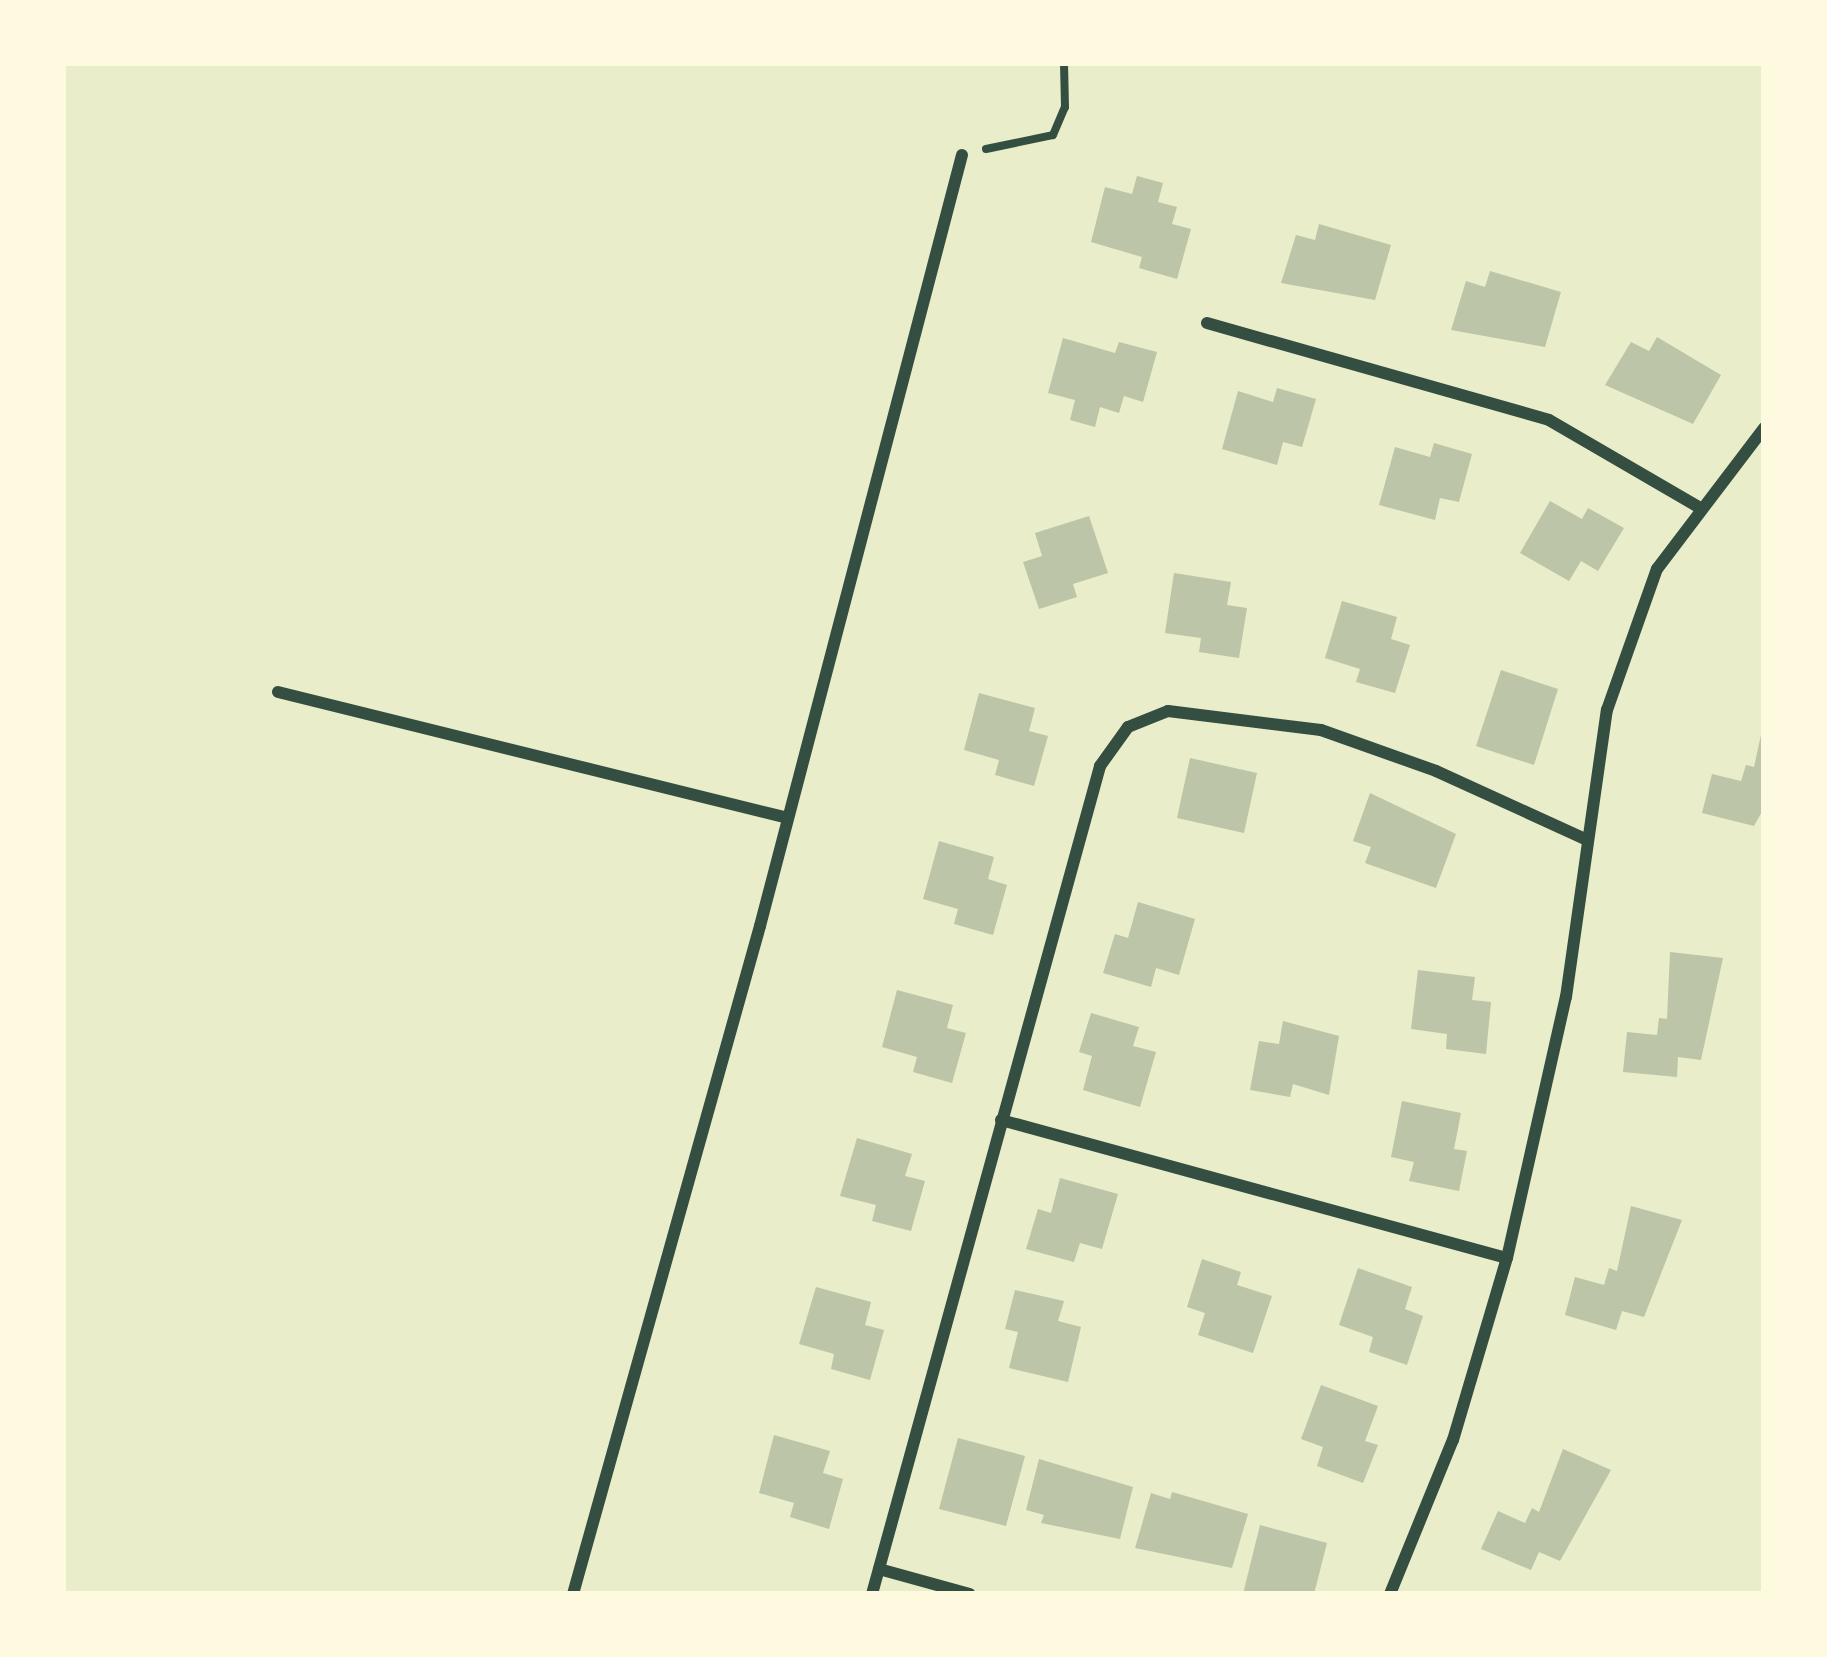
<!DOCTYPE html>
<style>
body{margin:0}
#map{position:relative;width:1827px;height:1657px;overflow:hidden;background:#e9edc9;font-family:Karla,sans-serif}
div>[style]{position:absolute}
.building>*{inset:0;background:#bcc5a7}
.path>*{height:8px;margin:-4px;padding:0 4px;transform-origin:4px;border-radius:4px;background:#344e41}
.minor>*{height:12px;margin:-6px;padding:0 6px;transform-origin:6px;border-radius:6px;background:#344e41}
span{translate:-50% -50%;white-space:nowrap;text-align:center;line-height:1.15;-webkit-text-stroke:9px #fefae0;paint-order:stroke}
.frame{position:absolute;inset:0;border:66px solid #fefae0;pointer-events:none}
</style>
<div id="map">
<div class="building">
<div style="clip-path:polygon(1137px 176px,1163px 183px,1158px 202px,1177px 207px,1172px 224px,1191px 229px,1177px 279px,1139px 268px,1142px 257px,1091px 242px,1105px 187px,1132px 194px)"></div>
<div style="clip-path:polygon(1319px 224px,1391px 245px,1375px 300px,1281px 283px,1296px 235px,1315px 240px)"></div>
<div style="clip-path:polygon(1490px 271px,1561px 292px,1545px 347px,1451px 330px,1466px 281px,1485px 287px)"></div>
<div style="clip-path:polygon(1657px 337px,1721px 375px,1693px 424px,1605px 385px,1631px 342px,1649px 351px)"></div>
<div style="clip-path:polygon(1063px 338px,1115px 353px,1119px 342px,1157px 352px,1143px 402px,1124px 396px,1119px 413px,1100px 407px,1095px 427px,1070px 420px,1075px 400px,1048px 393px)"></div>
<div style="clip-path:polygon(1277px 388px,1316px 399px,1302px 447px,1283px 442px,1277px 465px,1222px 449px,1238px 391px,1273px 402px)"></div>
<div style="clip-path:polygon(1434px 443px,1472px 454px,1459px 502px,1440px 498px,1435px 520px,1379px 505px,1395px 447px,1430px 457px)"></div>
<div style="clip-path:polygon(1550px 501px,1582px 519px,1588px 508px,1624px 528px,1598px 571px,1581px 561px,1569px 581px,1520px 553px)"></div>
<div style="clip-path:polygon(1089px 516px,1108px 573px,1073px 584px,1077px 597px,1039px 609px,1023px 562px,1042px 556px,1035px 533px)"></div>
<div style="clip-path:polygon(1174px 573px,1231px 582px,1227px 605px,1247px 608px,1239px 658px,1199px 652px,1201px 638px,1165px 633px)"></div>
<div style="clip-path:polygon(1342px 601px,1397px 617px,1391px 639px,1410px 645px,1395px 693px,1356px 682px,1360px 669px,1325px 658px)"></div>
<div style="clip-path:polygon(1501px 670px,1558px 689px,1534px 765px,1476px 746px)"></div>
<div style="clip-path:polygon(979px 693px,1035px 708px,1029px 731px,1048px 736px,1034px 786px,995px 775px,999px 760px,964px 750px)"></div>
<div style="clip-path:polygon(1764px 721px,1764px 808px,1754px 826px,1702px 813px,1712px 774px,1741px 781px,1746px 765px,1754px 767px)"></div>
<div style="clip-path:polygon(1190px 758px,1257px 773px,1244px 833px,1177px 818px)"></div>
<div style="clip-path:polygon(1370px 793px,1456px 834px,1436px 888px,1365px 863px,1371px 847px,1353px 841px)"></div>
<div style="clip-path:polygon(939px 841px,994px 857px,988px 879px,1007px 885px,993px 935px,954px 924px,958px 909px,923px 899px)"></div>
<div style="clip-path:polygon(1138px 902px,1195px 919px,1179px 975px,1156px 968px,1151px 987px,1103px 973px,1115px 934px,1128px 938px)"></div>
<div style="clip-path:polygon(1670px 952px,1723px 958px,1701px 1060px,1678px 1057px,1677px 1077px,1623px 1072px,1627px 1032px,1657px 1035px,1659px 1018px,1667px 1019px)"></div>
<div style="clip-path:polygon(1418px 970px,1475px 977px,1472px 1000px,1491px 1002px,1486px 1054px,1446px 1049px,1447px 1034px,1411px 1029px)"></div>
<div style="clip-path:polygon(897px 990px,953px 1005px,947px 1028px,966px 1033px,952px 1083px,913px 1072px,917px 1057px,882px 1047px)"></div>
<div style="clip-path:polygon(1091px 1013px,1139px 1027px,1133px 1046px,1156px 1052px,1140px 1107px,1083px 1090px,1092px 1056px,1079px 1052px)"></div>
<div style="clip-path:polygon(1283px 1021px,1339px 1036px,1329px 1095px,1293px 1084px,1290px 1097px,1250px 1090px,1259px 1041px,1279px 1044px)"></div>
<div style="clip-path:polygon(1402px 1101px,1461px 1113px,1454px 1149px,1467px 1151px,1459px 1191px,1409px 1181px,1414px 1162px,1391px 1157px)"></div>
<div style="clip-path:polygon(857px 1138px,912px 1154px,905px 1176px,925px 1181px,911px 1231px,872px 1221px,876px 1205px,840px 1196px)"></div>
<div style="clip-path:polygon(1060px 1178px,1118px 1194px,1102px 1249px,1080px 1243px,1074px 1262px,1026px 1249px,1038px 1209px,1051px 1213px)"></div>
<div style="clip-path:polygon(1631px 1206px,1682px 1220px,1644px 1317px,1622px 1311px,1616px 1330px,1565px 1315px,1575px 1277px,1604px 1285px,1609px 1268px,1617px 1271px)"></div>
<div style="clip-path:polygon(1202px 1259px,1241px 1272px,1237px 1285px,1272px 1296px,1253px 1353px,1198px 1335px,1205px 1313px,1187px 1307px)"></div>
<div style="clip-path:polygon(1358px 1268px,1412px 1287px,1405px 1309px,1423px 1316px,1407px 1365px,1369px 1352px,1373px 1337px,1339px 1325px)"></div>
<div style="clip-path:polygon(816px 1287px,871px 1302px,865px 1325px,884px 1330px,870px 1380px,831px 1369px,834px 1354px,799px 1344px)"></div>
<div style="clip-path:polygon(1015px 1290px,1064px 1301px,1058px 1321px,1081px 1327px,1068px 1382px,1009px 1368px,1018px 1332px,1005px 1329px)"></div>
<div style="clip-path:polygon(1321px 1385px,1378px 1406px,1365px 1441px,1378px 1445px,1363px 1483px,1317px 1466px,1323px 1447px,1301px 1439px)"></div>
<div style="clip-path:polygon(774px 1435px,830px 1451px,823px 1473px,843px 1479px,829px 1529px,790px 1517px,794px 1503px,759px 1493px)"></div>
<div style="clip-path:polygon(958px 1438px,1025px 1456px,1006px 1526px,939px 1509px)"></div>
<div style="clip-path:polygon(1563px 1449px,1611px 1470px,1560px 1561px,1539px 1552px,1531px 1570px,1481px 1549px,1498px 1511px,1525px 1523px,1532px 1508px,1539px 1512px)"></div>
<div style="clip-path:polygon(1039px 1459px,1133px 1487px,1120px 1539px,1041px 1523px,1044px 1515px,1026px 1510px)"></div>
<div style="clip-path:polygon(1172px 1492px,1248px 1514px,1232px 1568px,1135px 1548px,1151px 1493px,1170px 1499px)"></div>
<div style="clip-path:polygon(1260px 1525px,1327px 1543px,1314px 1594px,1243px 1594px)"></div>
</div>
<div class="path">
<div style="left:986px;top:149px;width:68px;rotate:-11.8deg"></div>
<div style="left:1053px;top:135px;width:30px;rotate:-67deg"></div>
<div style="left:1065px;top:107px;width:44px;rotate:-91.3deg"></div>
</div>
<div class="minor">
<div style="left:1207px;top:323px;width:355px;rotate:15.8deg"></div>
<div style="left:1549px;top:420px;width:175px;rotate:30.2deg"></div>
<div style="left:278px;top:692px;width:525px;rotate:13.88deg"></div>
<div style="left:1001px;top:1120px;width:524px;rotate:15.26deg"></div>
<div style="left:879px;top:1569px;width:94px;rotate:15.4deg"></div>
<div style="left:573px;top:1594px;width:694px;rotate:-74.36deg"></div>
<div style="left:760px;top:926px;width:797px;rotate:-75.32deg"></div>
<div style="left:872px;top:1594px;width:859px;rotate:-74.6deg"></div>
<div style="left:1100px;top:766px;width:48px;rotate:-54.3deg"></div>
<div style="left:1128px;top:727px;width:43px;rotate:-21.8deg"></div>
<div style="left:1168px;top:711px;width:154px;rotate:7.1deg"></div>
<div style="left:1321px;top:730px;width:122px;rotate:19.6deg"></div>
<div style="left:1436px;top:771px;width:162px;rotate:24.5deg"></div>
<div style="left:1390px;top:1594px;width:166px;rotate:-67.8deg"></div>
<div style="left:1453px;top:1440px;width:190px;rotate:-73.5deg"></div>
<div style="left:1507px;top:1258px;width:268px;rotate:-77.3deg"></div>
<div style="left:1566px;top:997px;width:290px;rotate:-81.9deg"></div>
<div style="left:1607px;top:710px;width:150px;rotate:-70.5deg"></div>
<div style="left:1657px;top:569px;width:177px;rotate:-52.8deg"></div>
</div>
<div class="frame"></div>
</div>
